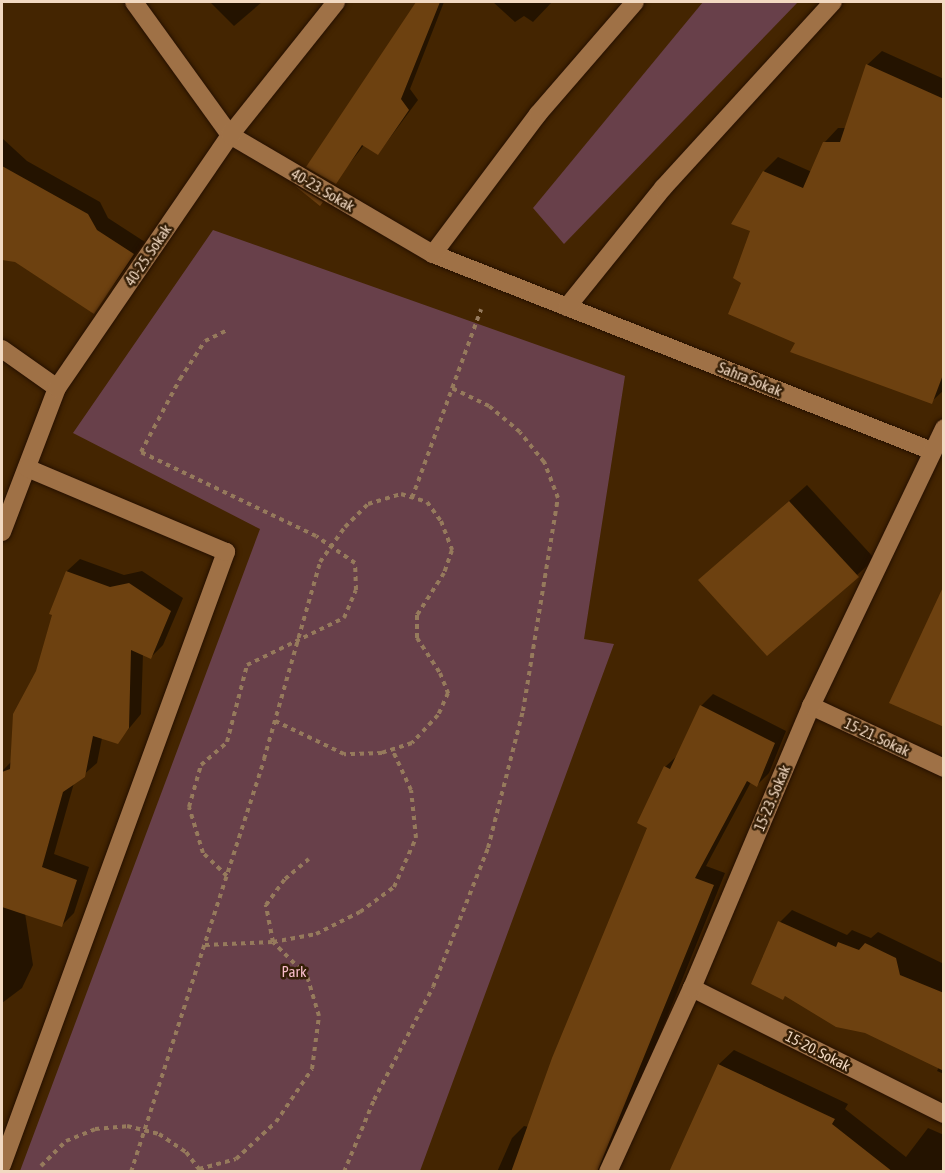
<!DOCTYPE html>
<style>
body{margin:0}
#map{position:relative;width:945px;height:1173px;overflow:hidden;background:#442501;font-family:"Asap Condensed",sans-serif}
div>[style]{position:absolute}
.green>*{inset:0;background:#68404a}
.shadow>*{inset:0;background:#0007}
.building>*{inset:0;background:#6d4110}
.path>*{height:4px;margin-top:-2px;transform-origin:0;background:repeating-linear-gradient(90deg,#967a5c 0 4.5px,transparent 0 9px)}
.roads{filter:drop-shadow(0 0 2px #251000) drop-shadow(0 0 2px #251000)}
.minor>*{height:18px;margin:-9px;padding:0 9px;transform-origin:9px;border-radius:9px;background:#9f7146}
span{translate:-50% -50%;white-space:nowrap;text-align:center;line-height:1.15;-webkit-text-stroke:5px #341e06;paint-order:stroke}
.street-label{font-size:15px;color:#f2d9c2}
.park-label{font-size:15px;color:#f7bcc9}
.frame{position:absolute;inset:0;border:3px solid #f2d9c2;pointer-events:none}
</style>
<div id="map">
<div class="green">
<div style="clip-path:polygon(703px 2px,798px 2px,564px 244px,533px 208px)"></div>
<div style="clip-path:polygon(213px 230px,625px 376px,584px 639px,614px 644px,420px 1171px,20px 1171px,260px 529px,73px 433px)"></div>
</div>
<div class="shadow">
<div style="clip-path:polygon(210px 2px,262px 2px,234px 26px)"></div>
<div style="clip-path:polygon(418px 2px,444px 2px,410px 89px,418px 100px,378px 154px,364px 145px,335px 182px,308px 166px)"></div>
<div style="clip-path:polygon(493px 2px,552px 2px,533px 22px,524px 16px,515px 22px)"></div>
<div style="clip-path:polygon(882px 51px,944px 79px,944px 390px,931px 402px,797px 342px,743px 282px,764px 171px,778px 157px,812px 172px,824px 143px,838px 128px,846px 128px,867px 65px)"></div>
<div style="clip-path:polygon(2px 138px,27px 161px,100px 202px,108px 218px,145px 242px,94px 312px,16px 260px,2px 258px)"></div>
<div style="clip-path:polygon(807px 485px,875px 559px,768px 654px,700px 580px)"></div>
<div style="clip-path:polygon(80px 559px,124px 575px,142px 571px,183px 598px,163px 645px,151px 657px,143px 654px,141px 714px,117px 743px,102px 738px,97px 763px,74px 783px,54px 854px,89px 867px,74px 913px,62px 925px,25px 913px,33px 965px,22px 988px,2px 1003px,2px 771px,11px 762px,54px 615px,51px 613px,67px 571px)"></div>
<div style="clip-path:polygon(713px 694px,786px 731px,769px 773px,757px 785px,751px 782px,706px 866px,725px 873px,605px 1172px,497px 1172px,512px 1138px,524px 1126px,529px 1127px,649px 827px,665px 767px,678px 755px,701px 706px)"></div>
<div style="clip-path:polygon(792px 910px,847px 935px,852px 930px,871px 938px,878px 932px,944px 964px,944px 1074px,937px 1071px,939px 1067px,786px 995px,783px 998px,780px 922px)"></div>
<div style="clip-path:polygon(734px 1050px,848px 1104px,845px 1109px,906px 1157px,928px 1128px,944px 1135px,944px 1172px,671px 1172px,719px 1064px)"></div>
</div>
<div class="building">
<div style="clip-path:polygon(416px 2px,440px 2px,401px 99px,409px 110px,378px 155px,362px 145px,336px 184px,306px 167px)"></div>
<div style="clip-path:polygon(866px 64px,944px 99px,944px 372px,932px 404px,790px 352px,795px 343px,728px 314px,741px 283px,733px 278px,750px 231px,731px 224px,763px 171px,803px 188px,823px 142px,840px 142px)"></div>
<div style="clip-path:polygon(2px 166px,88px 214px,97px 230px,134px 254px,94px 314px,15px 262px,2px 260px)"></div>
<div style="clip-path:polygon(294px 185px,323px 202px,320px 206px)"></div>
<div style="clip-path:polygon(789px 501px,859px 577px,767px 656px,698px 580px)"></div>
<div style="clip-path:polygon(66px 571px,110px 587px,129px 583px,171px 611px,151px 659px,131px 650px,129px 728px,118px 744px,93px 736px,85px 777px,63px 792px,42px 867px,77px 880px,62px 927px,2px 907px,2px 772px,10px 769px,13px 714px,36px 671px,52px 615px,49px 614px)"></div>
<div style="clip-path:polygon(944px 585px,944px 727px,889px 703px)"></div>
<div style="clip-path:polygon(700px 705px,775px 743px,757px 787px,747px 781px,695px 878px,714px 885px,597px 1172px,511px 1172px,552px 1058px,647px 828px,637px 823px,664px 766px,670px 769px)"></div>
<div style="clip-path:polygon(778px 921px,836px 947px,838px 942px,859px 950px,865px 943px,896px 958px,900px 975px,944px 993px,944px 1071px,865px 1033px,836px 1027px,785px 996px,783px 1000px,751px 984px)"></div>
<div style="clip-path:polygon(718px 1064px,835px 1119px,832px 1124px,893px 1172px,669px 1172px)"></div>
</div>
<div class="path">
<div style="left:412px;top:498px;width:201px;rotate:-69.9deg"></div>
<div style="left:227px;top:876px;width:33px;rotate:-136deg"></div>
<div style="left:203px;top:853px;width:48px;rotate:-106.9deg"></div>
<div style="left:189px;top:807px;width:44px;rotate:-74.1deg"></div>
<div style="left:201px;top:765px;width:35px;rotate:-41deg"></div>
<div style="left:227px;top:742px;width:80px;rotate:-75.4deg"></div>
<div style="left:247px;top:665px;width:108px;rotate:-25.9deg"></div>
<div style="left:344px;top:618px;width:30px;rotate:-67deg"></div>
<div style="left:356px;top:590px;width:27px;rotate:-92deg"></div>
<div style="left:355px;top:563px;width:47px;rotate:-145.3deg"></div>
<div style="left:316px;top:536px;width:194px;rotate:-154.4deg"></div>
<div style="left:141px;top:452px;width:83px;rotate:-61.9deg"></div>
<div style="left:180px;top:379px;width:45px;rotate:-56.7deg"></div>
<div style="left:205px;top:341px;width:25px;rotate:-26deg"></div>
<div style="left:205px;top:945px;width:68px;rotate:-2.5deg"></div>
<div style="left:273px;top:942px;width:44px;rotate:-10.5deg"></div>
<div style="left:316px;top:934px;width:49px;rotate:-26.6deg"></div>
<div style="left:360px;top:912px;width:42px;rotate:-36.3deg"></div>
<div style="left:394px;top:887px;width:54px;rotate:-65.8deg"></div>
<div style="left:416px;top:838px;width:48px;rotate:-95.9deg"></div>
<div style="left:411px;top:790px;width:45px;rotate:-114.9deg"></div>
<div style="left:41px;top:1166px;width:35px;rotate:-45deg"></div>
<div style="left:66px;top:1141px;width:31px;rotate:-22deg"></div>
<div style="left:95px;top:1129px;width:32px;rotate:-5deg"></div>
<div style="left:127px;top:1126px;width:33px;rotate:14deg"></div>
<div style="left:159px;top:1134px;width:32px;rotate:34deg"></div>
<div style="left:186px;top:1152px;width:25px;rotate:53deg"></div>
<div style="left:199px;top:1169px;width:38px;rotate:-15deg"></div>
<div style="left:236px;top:1159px;width:54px;rotate:-42.8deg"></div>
<div style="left:276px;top:1122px;width:64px;rotate:-55.8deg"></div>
<div style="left:312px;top:1069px;width:53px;rotate:-82.5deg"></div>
<div style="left:319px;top:1016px;width:42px;rotate:-106.7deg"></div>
<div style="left:307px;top:976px;width:48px;rotate:-135deg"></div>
<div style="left:273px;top:942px;width:38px;rotate:-101deg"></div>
<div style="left:266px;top:905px;width:32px;rotate:-54deg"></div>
<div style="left:285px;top:879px;width:31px;rotate:-40deg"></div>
<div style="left:131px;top:1172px;width:434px;rotate:-72.1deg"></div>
<div style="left:264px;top:759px;width:205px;rotate:-74.1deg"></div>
<div style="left:320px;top:562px;width:43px;rotate:-54.5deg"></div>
<div style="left:345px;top:527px;width:33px;rotate:-45deg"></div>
<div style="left:368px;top:504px;width:34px;rotate:-17deg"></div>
<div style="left:401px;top:494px;width:27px;rotate:17deg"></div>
<div style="left:427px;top:502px;width:24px;rotate:54deg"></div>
<div style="left:441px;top:521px;width:31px;rotate:69deg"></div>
<div style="left:452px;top:550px;width:24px;rotate:109deg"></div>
<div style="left:444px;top:573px;width:50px;rotate:122.7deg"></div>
<div style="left:417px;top:615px;width:23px;rotate:90deg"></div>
<div style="left:417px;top:638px;width:42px;rotate:56.7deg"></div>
<div style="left:440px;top:673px;width:22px;rotate:68deg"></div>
<div style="left:448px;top:693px;width:24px;rotate:114deg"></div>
<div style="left:438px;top:715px;width:38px;rotate:133deg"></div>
<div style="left:412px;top:743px;width:32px;rotate:162deg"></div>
<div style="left:382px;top:753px;width:38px;rotate:178deg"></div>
<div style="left:344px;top:754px;width:76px;rotate:-154.4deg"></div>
<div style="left:344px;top:1172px;width:78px;rotate:-67.4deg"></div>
<div style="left:374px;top:1100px;width:127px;rotate:-62.4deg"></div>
<div style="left:433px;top:987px;width:149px;rotate:-68.4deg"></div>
<div style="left:488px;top:848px;width:141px;rotate:-75.7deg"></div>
<div style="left:523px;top:711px;width:216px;rotate:-80.7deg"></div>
<div style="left:558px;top:498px;width:39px;rotate:-111deg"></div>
<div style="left:544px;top:462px;width:38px;rotate:-129deg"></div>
<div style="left:520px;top:432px;width:40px;rotate:-140deg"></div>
<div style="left:489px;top:406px;width:41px;rotate:-154.1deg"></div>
</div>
<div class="roads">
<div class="minor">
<div style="left:134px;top:2px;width:164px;rotate:54.2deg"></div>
<div style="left:230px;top:135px;width:235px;rotate:30.4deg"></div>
<div style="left:433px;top:254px;width:536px;rotate:21.54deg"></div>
<div style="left:433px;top:254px;width:175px;rotate:-53.1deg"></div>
<div style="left:538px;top:114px;width:148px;rotate:-49.1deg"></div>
<div style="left:567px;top:307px;width:153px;rotate:-51.1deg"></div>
<div style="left:663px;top:188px;width:252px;rotate:-47.6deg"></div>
<div style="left:2px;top:349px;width:67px;rotate:35.3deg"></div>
<div style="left:2px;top:532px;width:154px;rotate:-69.1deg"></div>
<div style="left:57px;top:388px;width:306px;rotate:-55.6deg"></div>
<div style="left:230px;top:135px;width:170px;rotate:-51.4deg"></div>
<div style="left:811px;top:706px;width:147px;rotate:25deg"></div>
<div style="left:692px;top:988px;width:282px;rotate:26.6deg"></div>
<div style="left:2px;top:1165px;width:653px;rotate:-69.93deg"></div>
<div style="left:226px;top:552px;width:216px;rotate:-157.1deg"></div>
<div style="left:608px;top:1172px;width:202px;rotate:-65.5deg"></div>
<div style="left:692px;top:988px;width:306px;rotate:-67.1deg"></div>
<div style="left:811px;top:706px;width:308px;rotate:-64.4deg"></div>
</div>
</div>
<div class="street-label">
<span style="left:323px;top:190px;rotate:30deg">40-23. Sokak</span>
<span style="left:148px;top:255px;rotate:-56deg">40-25. Sokak</span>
<span style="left:750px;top:379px;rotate:22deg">Sahra Sokak</span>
<span style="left:877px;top:737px;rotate:25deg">15-21. Sokak</span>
<span style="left:772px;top:798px;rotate:-67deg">15-23. Sokak</span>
<span style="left:818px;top:1051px;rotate:27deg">15-20. Sokak</span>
</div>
<div class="park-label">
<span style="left:294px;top:972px">Park</span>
</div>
<div class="frame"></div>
</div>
